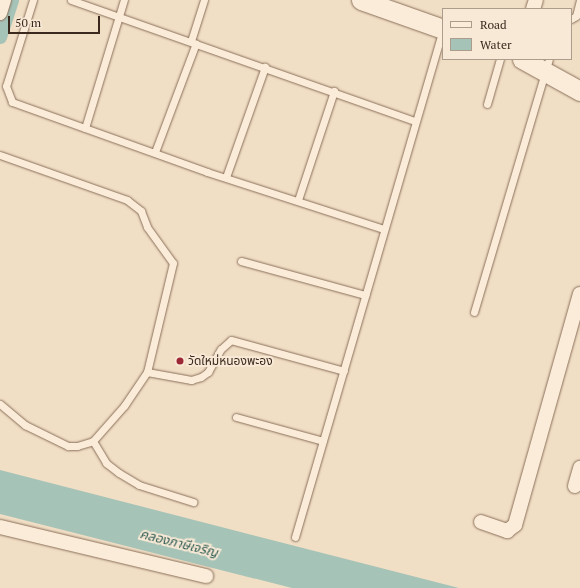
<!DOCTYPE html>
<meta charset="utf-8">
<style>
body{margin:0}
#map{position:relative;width:580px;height:588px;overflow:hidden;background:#f0dec5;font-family:"PT Serif","Noto Sans Thai",serif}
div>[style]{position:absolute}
.water>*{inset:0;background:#a6c3b7}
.canal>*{height:13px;margin:-6.5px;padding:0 6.5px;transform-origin:6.5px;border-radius:6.5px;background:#a6c3b7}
.roads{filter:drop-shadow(0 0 1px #8b6f5a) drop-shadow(0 0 1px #8b6f5a)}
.service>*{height:7px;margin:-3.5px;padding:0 3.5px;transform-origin:3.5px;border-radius:3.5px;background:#faecd8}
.minor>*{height:14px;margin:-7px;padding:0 7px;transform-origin:7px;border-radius:7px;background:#faecd8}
.secondary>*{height:19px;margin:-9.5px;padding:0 9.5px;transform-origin:9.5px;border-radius:9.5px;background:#faecd8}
.dots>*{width:11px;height:11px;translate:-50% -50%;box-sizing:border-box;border:2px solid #f7e9d5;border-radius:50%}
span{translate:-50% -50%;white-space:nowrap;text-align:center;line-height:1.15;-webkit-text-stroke:4px #f7e9d5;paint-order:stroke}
.poi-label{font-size:12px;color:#3b291e}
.left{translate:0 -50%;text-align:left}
.water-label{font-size:13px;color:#2d5b53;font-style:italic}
.legend{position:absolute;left:442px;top:8px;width:130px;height:52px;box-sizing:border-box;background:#f7e9d5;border:1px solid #ac9c8c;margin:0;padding:5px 7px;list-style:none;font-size:12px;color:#3b291e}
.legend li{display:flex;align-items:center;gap:8px;height:20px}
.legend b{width:20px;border:1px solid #ac9c8c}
.scale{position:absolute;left:8px;top:16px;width:92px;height:18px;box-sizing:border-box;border:2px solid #3b291e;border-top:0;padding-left:5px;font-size:12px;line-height:14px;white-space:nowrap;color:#3b291e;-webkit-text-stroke:3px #f7e9d5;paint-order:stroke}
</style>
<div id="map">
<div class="water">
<div style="clip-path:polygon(0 470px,299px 547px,459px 588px,292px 588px,0 514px)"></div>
</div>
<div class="canal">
<div style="left:0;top:37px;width:39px;rotate:-72deg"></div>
</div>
<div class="roads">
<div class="service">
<div style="left:33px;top:0;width:90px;rotate:107.4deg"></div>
<div style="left:6px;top:86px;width:17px;rotate:69deg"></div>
<div style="left:12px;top:102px;width:207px;rotate:19.7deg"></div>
<div style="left:207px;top:172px;width:186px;rotate:17.9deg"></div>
<div style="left:71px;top:0;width:365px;rotate:19.4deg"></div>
<div style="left:571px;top:19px;width:6px;rotate:-31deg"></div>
<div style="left:576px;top:16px;width:16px;rotate:-76deg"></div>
<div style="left:191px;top:41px;width:43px;rotate:-72.4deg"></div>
<div style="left:487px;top:104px;width:47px;rotate:-73.9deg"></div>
<div style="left:85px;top:128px;width:134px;rotate:-73.1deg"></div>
<div style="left:155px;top:152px;width:116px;rotate:-69.4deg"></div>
<div style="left:0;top:155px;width:135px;rotate:19.5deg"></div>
<div style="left:127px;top:200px;width:18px;rotate:38deg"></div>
<div style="left:141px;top:211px;width:17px;rotate:69deg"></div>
<div style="left:147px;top:227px;width:44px;rotate:54.2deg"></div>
<div style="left:173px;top:263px;width:112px;rotate:103.4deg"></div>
<div style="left:226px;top:177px;width:117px;rotate:-70.5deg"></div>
<div style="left:298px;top:200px;width:115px;rotate:-71.7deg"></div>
<div style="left:241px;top:261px;width:129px;rotate:15.3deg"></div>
<div style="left:474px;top:312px;width:264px;rotate:-73.5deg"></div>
<div style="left:0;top:404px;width:33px;rotate:40deg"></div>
<div style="left:25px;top:425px;width:48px;rotate:26deg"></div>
<div style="left:68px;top:446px;width:9px"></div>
<div style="left:77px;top:446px;width:17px;rotate:-17deg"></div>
<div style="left:93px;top:441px;width:47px;rotate:-48.5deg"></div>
<div style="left:124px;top:406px;width:41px;rotate:-55.9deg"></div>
<div style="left:147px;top:372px;width:45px;rotate:10.3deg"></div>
<div style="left:191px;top:380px;width:10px;rotate:-17deg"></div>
<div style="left:201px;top:377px;width:9px;rotate:-36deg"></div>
<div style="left:208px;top:372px;width:26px;rotate:-61deg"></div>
<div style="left:221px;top:349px;width:13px;rotate:-42deg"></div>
<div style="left:231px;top:340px;width:117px;rotate:15.3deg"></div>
<div style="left:236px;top:417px;width:90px;rotate:15.4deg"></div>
<div style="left:93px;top:441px;width:26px;rotate:59deg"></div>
<div style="left:106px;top:463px;width:16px;rotate:38deg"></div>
<div style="left:119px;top:473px;width:23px;rotate:31deg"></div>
<div style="left:139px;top:485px;width:57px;rotate:17.5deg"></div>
<div style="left:295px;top:537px;width:529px;rotate:-73.76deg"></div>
</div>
<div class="minor">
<div style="left:533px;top:9px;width:9px;rotate:-72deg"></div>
<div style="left:0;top:13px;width:14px;rotate:-73deg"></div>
<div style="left:575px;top:486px;width:19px;rotate:-74deg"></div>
<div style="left:481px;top:522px;width:28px;rotate:19deg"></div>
<div style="left:507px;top:531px;width:10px;rotate:-37deg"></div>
<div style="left:515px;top:525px;width:240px;rotate:-74.3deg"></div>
<div style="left:0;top:527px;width:212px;rotate:13.4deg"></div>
</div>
<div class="secondary">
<div style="left:361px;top:0;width:87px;rotate:19.5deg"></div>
<div style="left:522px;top:59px;width:66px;rotate:28.9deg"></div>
</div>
</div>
<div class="dots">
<div style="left:180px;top:361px;background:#9c2835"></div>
</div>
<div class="poi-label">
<span class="left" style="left:188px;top:361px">วัดใหม่หนองพะอง</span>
</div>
<div class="water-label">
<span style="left:179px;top:543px;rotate:14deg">คลองภาษีเจริญ</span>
</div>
<ul class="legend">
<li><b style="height:5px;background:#faecd8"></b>Road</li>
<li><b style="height:11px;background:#a6c3b7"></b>Water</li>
</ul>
<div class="scale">50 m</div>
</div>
